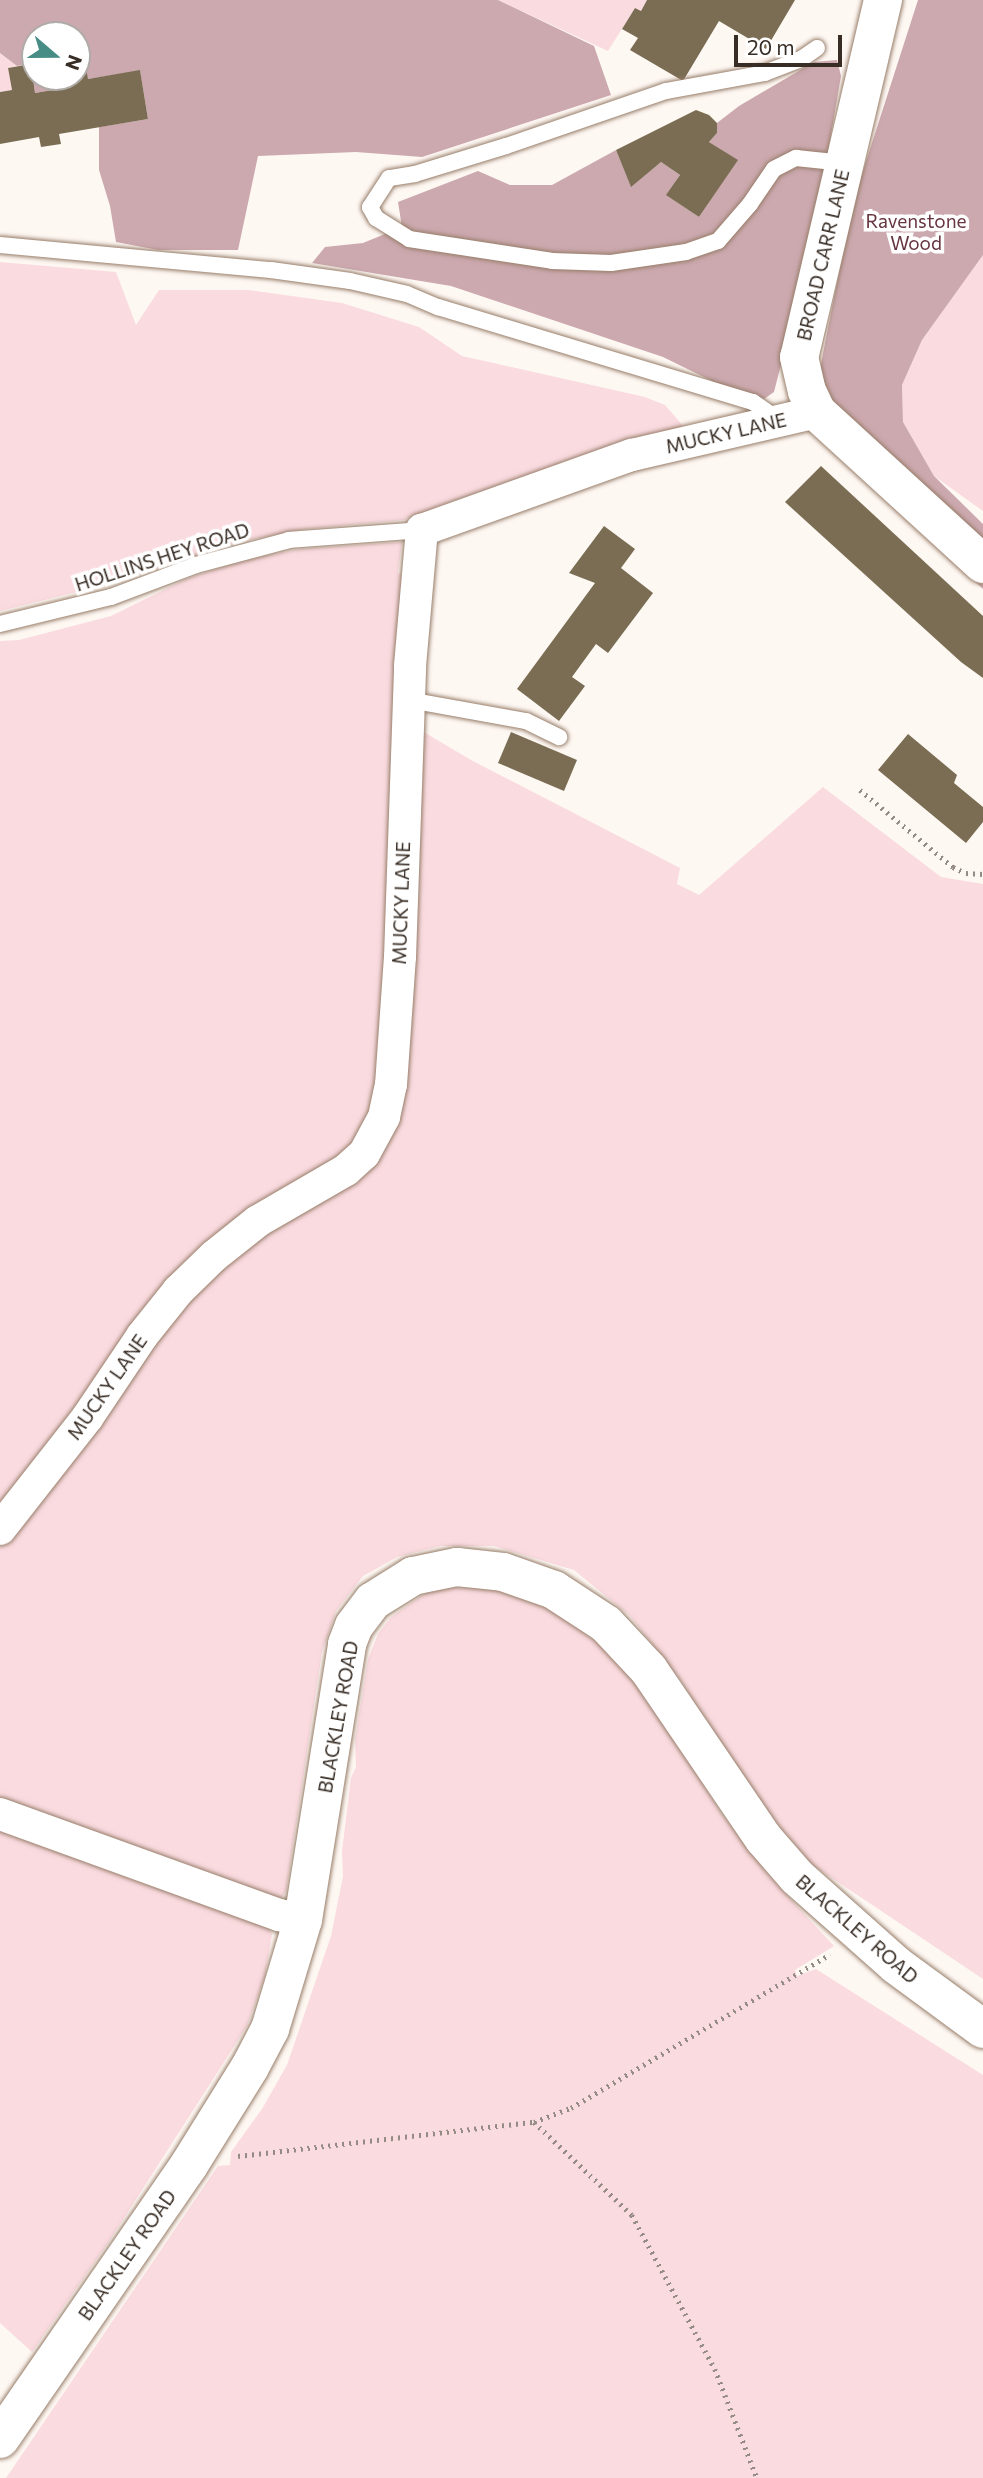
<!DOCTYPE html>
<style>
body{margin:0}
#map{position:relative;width:983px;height:2478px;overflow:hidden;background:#fef8f3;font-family:Commissioner,sans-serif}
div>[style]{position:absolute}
.green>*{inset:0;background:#fadbe0}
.forest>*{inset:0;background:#cca9af}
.building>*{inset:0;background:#7a6d53}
.path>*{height:4.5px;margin-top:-2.25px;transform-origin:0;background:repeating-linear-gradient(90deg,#938b84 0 2px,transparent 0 7px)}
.roads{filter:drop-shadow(0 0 2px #977d69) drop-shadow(0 0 2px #977d69)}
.service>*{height:16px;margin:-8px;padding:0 8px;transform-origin:8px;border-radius:8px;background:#fff}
.minor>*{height:32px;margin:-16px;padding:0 16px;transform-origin:16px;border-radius:16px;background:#fff}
.tertiary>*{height:38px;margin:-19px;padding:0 19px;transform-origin:19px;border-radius:19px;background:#fff}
span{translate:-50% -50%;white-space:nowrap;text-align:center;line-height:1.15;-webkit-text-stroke:7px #fff;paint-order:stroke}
.park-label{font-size:19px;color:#66353f}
.street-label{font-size:19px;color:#382d25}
.north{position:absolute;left:21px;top:21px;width:70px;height:70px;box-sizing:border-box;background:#fff;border:2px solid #afaba8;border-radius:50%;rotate:110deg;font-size:19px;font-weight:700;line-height:28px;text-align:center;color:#382d25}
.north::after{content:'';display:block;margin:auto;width:24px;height:32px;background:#488d85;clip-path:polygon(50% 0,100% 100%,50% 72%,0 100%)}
.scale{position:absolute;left:734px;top:35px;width:108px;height:32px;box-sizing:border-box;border:4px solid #382d25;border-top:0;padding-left:9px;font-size:21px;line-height:24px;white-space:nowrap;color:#382d25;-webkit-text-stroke:5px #fff;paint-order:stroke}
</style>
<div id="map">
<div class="green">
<div style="clip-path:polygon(498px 0,647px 0,641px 11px,635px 8px,608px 51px)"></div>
<div style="clip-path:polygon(0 53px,17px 66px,8px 68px,12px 90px,0 92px)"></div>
<div style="clip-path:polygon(983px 255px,983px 511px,934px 476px,903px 422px,902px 385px,922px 340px)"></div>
<div style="clip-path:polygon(0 262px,116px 272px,136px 325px,159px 290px,248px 290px,342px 303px,419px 327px,462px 356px,645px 397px,665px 405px,684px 427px,571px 462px,404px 520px,306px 529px,242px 541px,117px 582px,0 611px)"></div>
<div style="clip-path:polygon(402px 542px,398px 574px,404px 572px,380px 1097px,367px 1131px,328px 1170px,247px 1215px,0 1514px,0 641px,19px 640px,111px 616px,186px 579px,247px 559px,300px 549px)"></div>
<div style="clip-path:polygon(422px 731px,471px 760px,680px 868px,677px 884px,699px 895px,823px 787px,941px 877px,983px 884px,983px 1979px,811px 1864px,753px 1796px,681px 1681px,630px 1616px,574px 1570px,494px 1546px,441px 1546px,397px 1557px,363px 1576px,336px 1611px,322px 1652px,286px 1892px,281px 1898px,274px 1900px,0 1804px,0 1540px,209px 1272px,366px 1166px)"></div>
<div style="clip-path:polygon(446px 1587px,504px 1589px,540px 1602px,582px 1627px,585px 1634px,600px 1644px,632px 1677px,657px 1711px,722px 1814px,770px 1877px,834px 1946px,795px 1970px,797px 1976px,816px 1969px,983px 2075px,983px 2478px,6px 2478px,218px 2166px,230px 2165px,231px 2152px,262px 2109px,287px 2065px,331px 1936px,343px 1876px,342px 1851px,351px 1778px,356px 1767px,355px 1739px,368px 1659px,378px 1634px,391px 1617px,427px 1592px)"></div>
<div style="clip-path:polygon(0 1825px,267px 1925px,272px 1934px,265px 1976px,247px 2026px,108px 2243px,32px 2352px,0 2323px)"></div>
</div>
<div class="forest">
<div style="clip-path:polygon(0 0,498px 0,594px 46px,611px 95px,422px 157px,356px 152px,258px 156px,238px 250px,158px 250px,116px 242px,110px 206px,99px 170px,99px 127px,148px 119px,140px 71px,88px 79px,77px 59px,77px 35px,35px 35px,35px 77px,69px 77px,70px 87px,35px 93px,31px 64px,17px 66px,0 53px)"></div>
<div style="clip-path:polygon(918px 0,983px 0,983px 255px,922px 340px,902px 385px,903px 422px,934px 476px,983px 524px,983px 589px,925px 537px,851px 461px,816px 389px,853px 202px)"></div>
<div style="clip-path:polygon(837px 60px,841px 76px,814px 235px,774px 392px,764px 399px,718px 384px,663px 357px,451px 286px,312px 263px,325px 247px,363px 243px,402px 227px,398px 202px,478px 171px,510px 185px,552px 185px,616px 150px,631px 186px,661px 162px,680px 175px,667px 195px,699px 217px,737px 160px,709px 142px,717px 133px,717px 123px,739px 106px,814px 62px)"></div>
</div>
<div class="building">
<div style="clip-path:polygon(647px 0,795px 0,766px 49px,719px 21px,683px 81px,630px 50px,638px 38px,622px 29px,635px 8px,641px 11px)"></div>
<div style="clip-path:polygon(84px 58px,88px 79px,140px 70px,148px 119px,59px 134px,61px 144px,41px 147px,39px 137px,0 144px,0 92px,12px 90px,8px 68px,31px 64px,35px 93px,70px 87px,69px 77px,77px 77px,77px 59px)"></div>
<div style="clip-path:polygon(696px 110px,709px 115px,717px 123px,717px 133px,709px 142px,738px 160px,699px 217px,666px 195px,680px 175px,661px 162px,631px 187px,616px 150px)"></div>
<div style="clip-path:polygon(821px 466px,983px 616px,983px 678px,961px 662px,785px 502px)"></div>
<div style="clip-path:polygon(604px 526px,635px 549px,621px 568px,653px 593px,608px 653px,596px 644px,572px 677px,585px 686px,559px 721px,517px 689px,595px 583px,569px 573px)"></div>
<div style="clip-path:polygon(511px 732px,577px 760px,564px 791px,498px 763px)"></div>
<div style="clip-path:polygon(908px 734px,957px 775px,954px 783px,983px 807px,983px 822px,966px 843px,878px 770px)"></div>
</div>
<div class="path">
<div style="left:860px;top:790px;width:121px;rotate:39.6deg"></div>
<div style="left:953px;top:867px;width:14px;rotate:25deg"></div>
<div style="left:966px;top:873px;width:17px;rotate:3deg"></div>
<div style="left:534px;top:2122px;width:135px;rotate:43.5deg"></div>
<div style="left:632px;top:2215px;width:175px;rotate:61.7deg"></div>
<div style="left:715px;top:2369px;width:117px;rotate:68.9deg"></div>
<div style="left:238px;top:2156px;width:298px;rotate:-6.6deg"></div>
<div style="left:534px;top:2122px;width:40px;rotate:-21deg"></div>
<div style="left:571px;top:2108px;width:301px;rotate:-30.7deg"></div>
</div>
<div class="roads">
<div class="service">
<div style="left:817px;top:48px;width:19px;rotate:145deg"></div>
<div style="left:801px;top:59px;width:39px;rotate:159deg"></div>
<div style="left:765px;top:73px;width:101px;rotate:169.7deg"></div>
<div style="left:666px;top:91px;width:169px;rotate:161deg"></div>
<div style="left:506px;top:146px;width:95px;rotate:162.9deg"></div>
<div style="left:415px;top:174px;width:26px;rotate:171deg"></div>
<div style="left:389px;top:178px;width:35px;rotate:123deg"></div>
<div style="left:370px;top:207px;width:13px;rotate:61deg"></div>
<div style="left:376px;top:218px;width:39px;rotate:32deg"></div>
<div style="left:409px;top:239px;width:145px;rotate:8.7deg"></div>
<div style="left:552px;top:261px;width:59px;rotate:1.9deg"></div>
<div style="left:611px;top:263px;width:76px;rotate:-8.3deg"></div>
<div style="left:686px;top:252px;width:34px;rotate:-19deg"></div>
<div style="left:718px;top:241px;width:49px;rotate:-49.1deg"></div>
<div style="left:750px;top:204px;width:42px;rotate:-55.6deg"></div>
<div style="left:774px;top:169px;width:25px;rotate:-27deg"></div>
<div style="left:796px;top:158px;width:48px;rotate:5.9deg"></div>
<div style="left:0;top:245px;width:272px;rotate:5.3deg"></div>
<div style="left:271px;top:270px;width:80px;rotate:7.9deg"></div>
<div style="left:350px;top:281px;width:58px;rotate:12.8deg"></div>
<div style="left:407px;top:294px;width:34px;rotate:23deg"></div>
<div style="left:438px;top:307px;width:329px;rotate:16.8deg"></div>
<div style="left:753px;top:402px;width:32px;rotate:35deg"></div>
<div style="left:0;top:624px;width:114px;rotate:-13.7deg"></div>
<div style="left:111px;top:597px;width:91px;rotate:-20.6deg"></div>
<div style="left:196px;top:565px;width:96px;rotate:-15deg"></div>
<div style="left:289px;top:540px;width:133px;rotate:-4.3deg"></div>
<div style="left:409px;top:700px;width:119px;rotate:10.2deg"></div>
<div style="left:526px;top:721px;width:37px;rotate:26deg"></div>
</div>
<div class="minor">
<div style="left:0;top:1529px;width:141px;rotate:-51.9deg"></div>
<div style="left:87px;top:1418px;width:99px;rotate:-56.1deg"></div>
<div style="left:142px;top:1336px;width:58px;rotate:-51.3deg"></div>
<div style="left:178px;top:1291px;width:50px;rotate:-44.2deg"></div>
<div style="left:214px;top:1256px;width:56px;rotate:-38.5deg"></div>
<div style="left:258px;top:1221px;width:102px;rotate:-30.1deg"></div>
<div style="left:346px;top:1170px;width:24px;rotate:-42deg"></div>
<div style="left:364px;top:1154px;width:42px;rotate:-61.6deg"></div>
<div style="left:384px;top:1117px;width:33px;rotate:-78deg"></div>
<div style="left:391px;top:1085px;width:128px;rotate:-86deg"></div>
<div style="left:400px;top:957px;width:291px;rotate:-88deg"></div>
<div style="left:410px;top:666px;width:137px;rotate:-85deg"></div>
<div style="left:422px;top:530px;width:223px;rotate:-19.7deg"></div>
<div style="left:632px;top:455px;width:190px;rotate:-13.1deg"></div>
<div style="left:0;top:1814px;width:297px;rotate:19.9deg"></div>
<div style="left:279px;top:1915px;width:25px;rotate:12deg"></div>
</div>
<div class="tertiary">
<div style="left:883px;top:0;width:367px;rotate:103.2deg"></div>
<div style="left:799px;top:357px;width:35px;rotate:77deg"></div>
<div style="left:807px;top:391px;width:23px;rotate:65deg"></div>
<div style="left:817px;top:412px;width:225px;rotate:42.5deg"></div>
<div style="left:0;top:2439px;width:333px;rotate:-55.4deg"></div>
<div style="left:189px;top:2165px;width:115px;rotate:-58.1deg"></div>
<div style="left:250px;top:2067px;width:43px;rotate:-62.2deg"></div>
<div style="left:270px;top:2029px;width:114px;rotate:-73.2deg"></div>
<div style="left:303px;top:1920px;width:279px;rotate:-80.9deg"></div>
<div style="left:347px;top:1644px;width:19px;rotate:-69deg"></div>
<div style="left:354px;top:1626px;width:31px;rotate:-53deg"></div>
<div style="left:373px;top:1601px;width:47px;rotate:-32deg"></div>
<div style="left:413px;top:1576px;width:45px;rotate:-11.6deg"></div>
<div style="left:457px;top:1567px;width:46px;rotate:6.2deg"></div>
<div style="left:503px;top:1572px;width:54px;rotate:19.4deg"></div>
<div style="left:554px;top:1590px;width:62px;rotate:33.2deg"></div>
<div style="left:606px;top:1624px;width:63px;rotate:46.9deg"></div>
<div style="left:649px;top:1670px;width:204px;rotate:55.8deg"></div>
<div style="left:764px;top:1839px;width:50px;rotate:49deg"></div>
<div style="left:797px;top:1877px;width:132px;rotate:41.6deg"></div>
<div style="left:896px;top:1965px;width:108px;rotate:36.3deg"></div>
</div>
</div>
<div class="park-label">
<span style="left:916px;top:232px">Ravenstone<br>Wood</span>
</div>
<div class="street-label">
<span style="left:823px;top:255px;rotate:-77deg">BROAD CARR LANE</span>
<span style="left:726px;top:433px;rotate:-13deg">MUCKY LANE</span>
<span style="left:162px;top:557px;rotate:-18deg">HOLLINS HEY ROAD</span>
<span style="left:401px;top:903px;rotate:-88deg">MUCKY LANE</span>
<span style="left:107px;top:1387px;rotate:-55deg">MUCKY LANE</span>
<span style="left:338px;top:1717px;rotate:-80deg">BLACKLEY ROAD</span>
<span style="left:857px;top:1929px;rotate:41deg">BLACKLEY ROAD</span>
<span style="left:127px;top:2255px;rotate:-55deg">BLACKLEY ROAD</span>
</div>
<div class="north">N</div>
<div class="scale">20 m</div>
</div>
